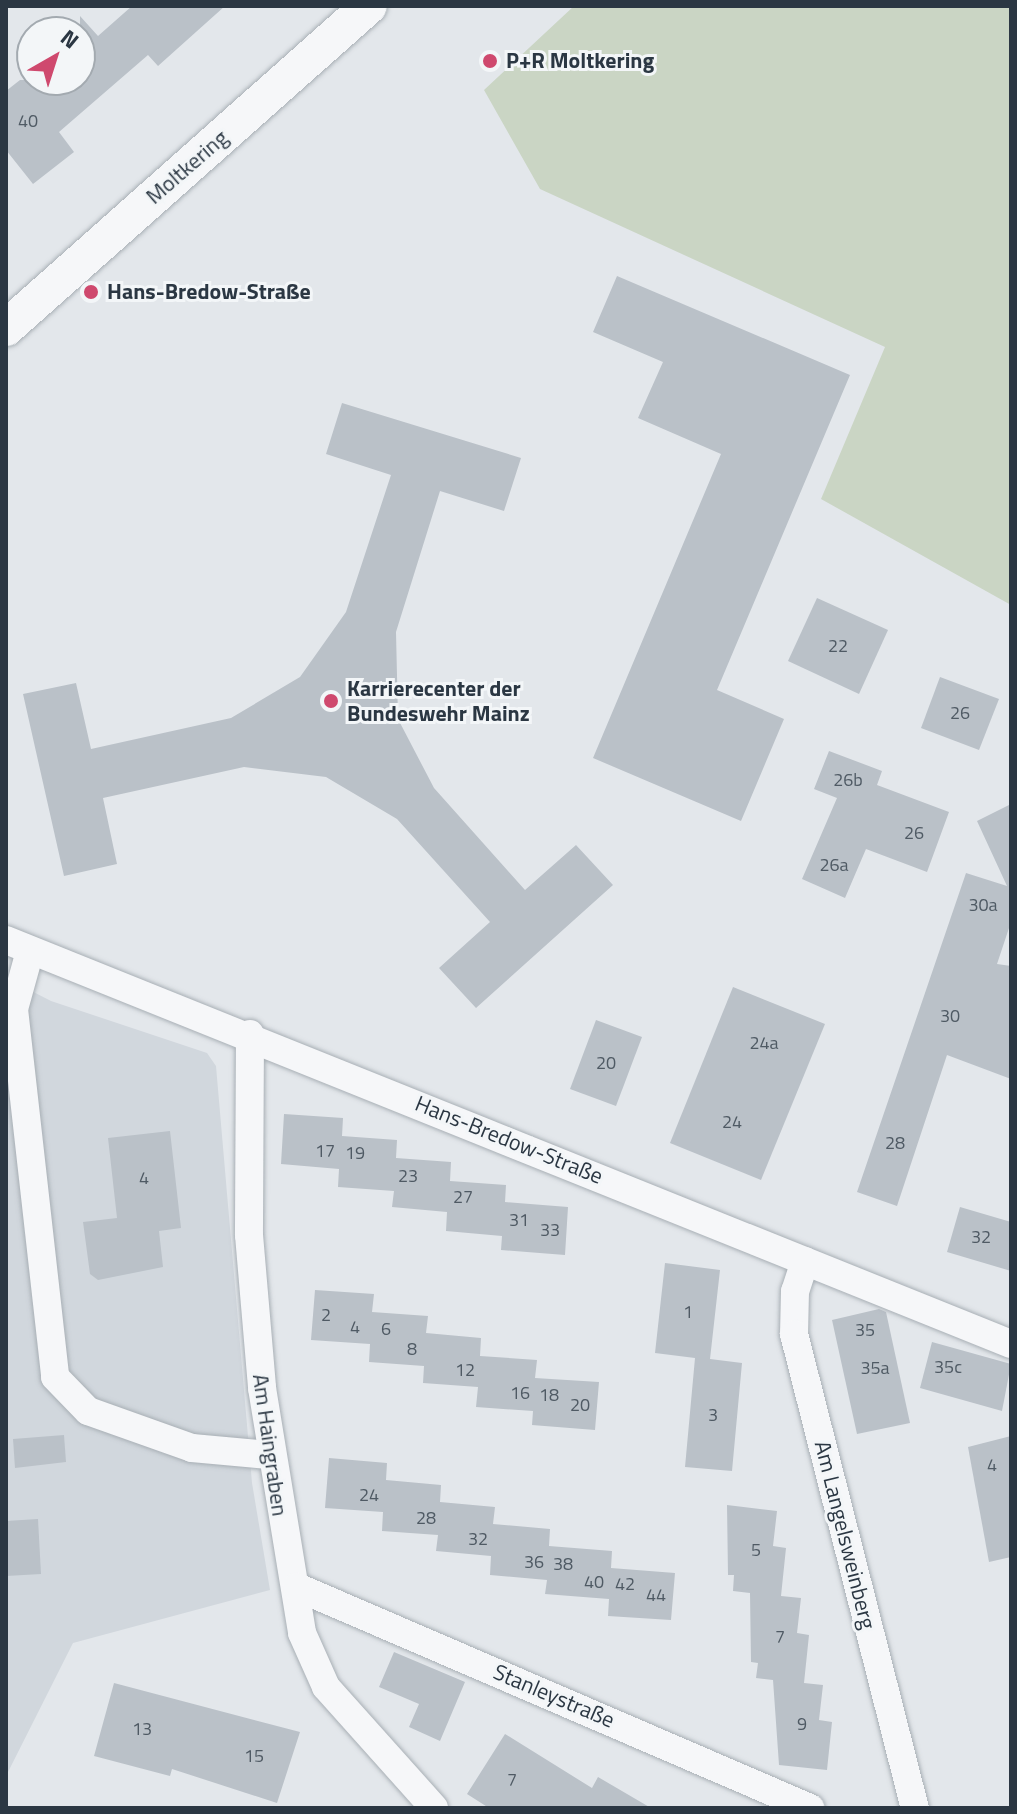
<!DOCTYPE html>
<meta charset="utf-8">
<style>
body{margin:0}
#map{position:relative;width:1017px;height:1814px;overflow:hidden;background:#e3e7eb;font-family:"Titillium Web",sans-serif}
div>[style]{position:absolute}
.built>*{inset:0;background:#d1d7dd}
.green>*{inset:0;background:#cad5c4}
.building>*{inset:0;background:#bac1c8}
.roads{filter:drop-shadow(0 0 2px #a8afb5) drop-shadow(0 0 2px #a8afb5)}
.minor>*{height:28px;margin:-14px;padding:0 14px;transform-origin:14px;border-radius:14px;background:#f6f7f9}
.tertiary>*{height:36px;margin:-18px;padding:0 18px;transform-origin:18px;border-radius:18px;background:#f6f7f9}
.dots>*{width:22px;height:22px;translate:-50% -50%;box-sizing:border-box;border:4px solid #f3f6f8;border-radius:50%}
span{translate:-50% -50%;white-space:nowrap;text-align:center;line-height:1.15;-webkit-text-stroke:6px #f3f6f8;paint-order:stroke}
.number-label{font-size:18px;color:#4f5a64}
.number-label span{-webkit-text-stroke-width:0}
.poi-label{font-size:22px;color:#2b3743;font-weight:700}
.left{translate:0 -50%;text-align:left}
.street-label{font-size:22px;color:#2b3743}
.frame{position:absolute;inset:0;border:8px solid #2b3743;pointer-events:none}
.north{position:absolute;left:16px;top:16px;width:80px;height:80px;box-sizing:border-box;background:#f3f6f8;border:2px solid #a3aab0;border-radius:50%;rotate:39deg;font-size:22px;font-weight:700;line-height:32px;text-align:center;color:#2b3743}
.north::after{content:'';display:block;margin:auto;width:28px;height:36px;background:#cf496e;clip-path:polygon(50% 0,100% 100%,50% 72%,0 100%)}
</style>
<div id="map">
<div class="built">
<div style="clip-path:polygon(6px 978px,51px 1001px,207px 1053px,216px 1066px,252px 1483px,270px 1590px,73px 1643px,6px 1776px)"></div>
</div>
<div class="green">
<div style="clip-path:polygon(574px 6px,1011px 6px,1011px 605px,821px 499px,885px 347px,540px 189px,484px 90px)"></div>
</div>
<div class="building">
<div style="clip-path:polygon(132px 6px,225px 6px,158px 66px,148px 55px,59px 132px,74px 152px,33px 184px,6px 150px,6px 91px,20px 80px,80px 80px,80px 16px,98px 36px)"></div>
<div style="clip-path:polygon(617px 276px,850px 375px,717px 690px,784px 719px,741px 821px,593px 758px,721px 454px,638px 418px,663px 362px,593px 332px)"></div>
<div style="clip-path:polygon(342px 403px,521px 458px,504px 511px,440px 491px,396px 632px,398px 719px,434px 788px,525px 890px,576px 845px,613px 885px,476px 1008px,439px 968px,490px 922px,397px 819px,326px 777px,244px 767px,103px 798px,117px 864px,64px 876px,23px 694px,76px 683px,91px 749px,231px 718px,300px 677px,346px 612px,391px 475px,326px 454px)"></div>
<div style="clip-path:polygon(817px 598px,888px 630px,859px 694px,788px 661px)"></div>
<div style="clip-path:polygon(940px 677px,999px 699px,979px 750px,921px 728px)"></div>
<div style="clip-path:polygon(829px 751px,882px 771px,877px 785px,949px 812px,927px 872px,866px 849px,845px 898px,802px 879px,837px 798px,814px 789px)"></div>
<div style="clip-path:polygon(1011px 804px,1011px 922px,997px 964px,1011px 966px,1011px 1079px,947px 1055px,897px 1206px,857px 1192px,966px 873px,1007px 886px,977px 821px)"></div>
<div style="clip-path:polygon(733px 987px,825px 1024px,761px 1180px,670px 1143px)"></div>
<div style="clip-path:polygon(596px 1020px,642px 1037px,616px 1106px,570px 1089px)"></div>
<div style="clip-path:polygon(284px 1114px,343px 1118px,342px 1136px,397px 1140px,396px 1158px,451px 1162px,450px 1181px,506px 1185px,505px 1202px,568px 1207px,565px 1255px,501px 1250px,502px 1236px,446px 1231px,447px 1212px,392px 1207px,394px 1191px,338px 1187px,339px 1169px,281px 1164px)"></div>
<div style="clip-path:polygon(170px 1131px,181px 1228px,159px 1231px,163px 1267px,98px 1280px,90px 1274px,83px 1222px,117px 1218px,108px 1138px)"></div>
<div style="clip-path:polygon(960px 1207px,1011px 1222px,1011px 1271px,947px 1252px)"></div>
<div style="clip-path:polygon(665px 1263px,720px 1270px,710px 1359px,742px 1363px,732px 1471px,685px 1467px,695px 1358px,655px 1353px)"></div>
<div style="clip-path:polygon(315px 1290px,374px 1294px,372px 1312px,428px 1316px,426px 1333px,481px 1338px,480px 1356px,537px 1360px,535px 1378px,599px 1382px,595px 1430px,532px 1425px,533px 1411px,476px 1407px,478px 1387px,423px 1383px,424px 1366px,369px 1362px,370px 1344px,311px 1340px)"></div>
<div style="clip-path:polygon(879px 1309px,886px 1312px,910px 1423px,857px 1434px,832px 1320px)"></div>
<div style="clip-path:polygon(932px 1342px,1011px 1364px,1002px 1411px,920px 1388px)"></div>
<div style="clip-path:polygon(64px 1435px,66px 1462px,15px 1468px,13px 1439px)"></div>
<div style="clip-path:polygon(1011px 1436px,1011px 1557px,989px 1562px,968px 1447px)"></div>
<div style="clip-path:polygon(329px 1458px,387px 1463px,386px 1480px,441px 1485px,440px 1502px,495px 1507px,493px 1524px,550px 1529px,549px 1546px,612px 1551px,611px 1568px,675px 1573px,671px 1620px,608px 1616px,609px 1599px,545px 1594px,547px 1580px,490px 1575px,491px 1556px,436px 1551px,438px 1535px,382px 1531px,383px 1512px,325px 1508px)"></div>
<div style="clip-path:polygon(727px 1505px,777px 1511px,773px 1546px,786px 1548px,781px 1596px,801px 1598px,797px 1633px,809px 1635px,804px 1683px,823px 1685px,819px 1720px,832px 1722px,827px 1770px,779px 1765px,773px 1680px,756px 1678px,758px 1663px,751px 1662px,750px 1593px,733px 1591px,734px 1575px,728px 1575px)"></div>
<div style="clip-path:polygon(38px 1519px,41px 1574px,6px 1576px,6px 1521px)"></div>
<div style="clip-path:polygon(394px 1652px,465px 1682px,440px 1741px,409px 1727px,419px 1704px,379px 1687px)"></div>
<div style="clip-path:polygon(114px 1683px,300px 1732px,277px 1803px,172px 1769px,170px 1776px,94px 1756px)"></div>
<div style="clip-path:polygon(505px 1734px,592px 1788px,598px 1777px,651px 1808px,489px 1808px,467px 1794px)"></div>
</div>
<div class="roads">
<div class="minor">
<div style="left:6px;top:940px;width:1083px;rotate:21.9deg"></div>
<div style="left:30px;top:951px;width:60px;rotate:105.4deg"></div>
<div style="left:14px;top:1009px;width:370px;rotate:83.6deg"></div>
<div style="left:55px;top:1377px;width:47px;rotate:45.9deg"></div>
<div style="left:88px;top:1411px;width:110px;rotate:19.6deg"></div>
<div style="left:192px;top:1448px;width:77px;rotate:5.2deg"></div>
<div style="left:250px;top:1034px;width:201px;rotate:90.3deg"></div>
<div style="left:249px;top:1235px;width:154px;rotate:85.1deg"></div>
<div style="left:262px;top:1388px;width:248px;rotate:80.7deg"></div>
<div style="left:302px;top:1633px;width:59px;rotate:66deg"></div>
<div style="left:326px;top:1687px;width:162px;rotate:48.2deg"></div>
<div style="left:805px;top:1261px;width:32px;rotate:108deg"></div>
<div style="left:795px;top:1291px;width:43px;rotate:91.3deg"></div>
<div style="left:794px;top:1334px;width:489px;rotate:75.7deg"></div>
<div style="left:297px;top:1587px;width:559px;rotate:23.31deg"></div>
</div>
<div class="tertiary">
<div style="left:6px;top:328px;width:485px;rotate:-41.6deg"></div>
</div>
</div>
<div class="dots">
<div style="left:490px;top:61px;background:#cf496e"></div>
<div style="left:91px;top:292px;background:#cf496e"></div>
<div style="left:331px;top:701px;background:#cf496e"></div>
</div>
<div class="number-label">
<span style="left:28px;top:121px">40</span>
<span style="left:838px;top:646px">22</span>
<span style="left:960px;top:713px">26</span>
<span style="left:848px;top:780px">26b</span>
<span style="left:914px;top:833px">26</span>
<span style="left:834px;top:865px">26a</span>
<span style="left:983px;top:905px">30a</span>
<span style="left:950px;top:1016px">30</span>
<span style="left:764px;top:1043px">24a</span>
<span style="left:606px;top:1063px">20</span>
<span style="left:732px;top:1122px">24</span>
<span style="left:895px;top:1143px">28</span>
<span style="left:325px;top:1151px">17</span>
<span style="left:355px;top:1153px">19</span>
<span style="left:408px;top:1176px">23</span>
<span style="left:144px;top:1178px">4</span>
<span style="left:463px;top:1197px">27</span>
<span style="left:519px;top:1220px">31</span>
<span style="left:550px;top:1230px">33</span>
<span style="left:981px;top:1237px">32</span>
<span style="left:688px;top:1312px">1</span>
<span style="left:326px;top:1315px">2</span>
<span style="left:355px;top:1327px">4</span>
<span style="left:386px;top:1329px">6</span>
<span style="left:865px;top:1330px">35</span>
<span style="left:412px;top:1349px">8</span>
<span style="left:948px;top:1367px">35c</span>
<span style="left:875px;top:1368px">35a</span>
<span style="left:465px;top:1370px">12</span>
<span style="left:520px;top:1393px">16</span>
<span style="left:549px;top:1395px">18</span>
<span style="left:580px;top:1405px">20</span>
<span style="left:713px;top:1415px">3</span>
<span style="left:992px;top:1465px">4</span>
<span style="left:369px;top:1495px">24</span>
<span style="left:426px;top:1518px">28</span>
<span style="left:478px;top:1539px">32</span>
<span style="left:756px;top:1550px">5</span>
<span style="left:534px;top:1562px">36</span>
<span style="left:563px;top:1564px">38</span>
<span style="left:594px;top:1582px">40</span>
<span style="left:625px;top:1584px">42</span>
<span style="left:656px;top:1595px">44</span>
<span style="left:780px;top:1637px">7</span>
<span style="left:802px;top:1724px">9</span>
<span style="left:142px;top:1729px">13</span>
<span style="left:254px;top:1756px">15</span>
<span style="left:512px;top:1780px">7</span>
</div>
<div class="poi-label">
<span class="left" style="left:506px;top:61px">P+R Moltkering</span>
<span class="left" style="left:107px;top:292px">Hans-Bredow-Straße</span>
<span class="left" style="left:347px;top:701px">Karrierecenter der<br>Bundeswehr Mainz</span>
</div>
<div class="street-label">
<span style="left:187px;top:167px;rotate:-41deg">Moltkering</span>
<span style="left:509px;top:1140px;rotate:22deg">Hans-Bredow-Straße</span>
<span style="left:270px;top:1445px;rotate:82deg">Am Haingraben</span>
<span style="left:845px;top:1535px;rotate:76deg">Am Langelsweinberg</span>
<span style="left:554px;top:1696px;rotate:23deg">Stanleystraße</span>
</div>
<div class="frame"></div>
<div class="north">N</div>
</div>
